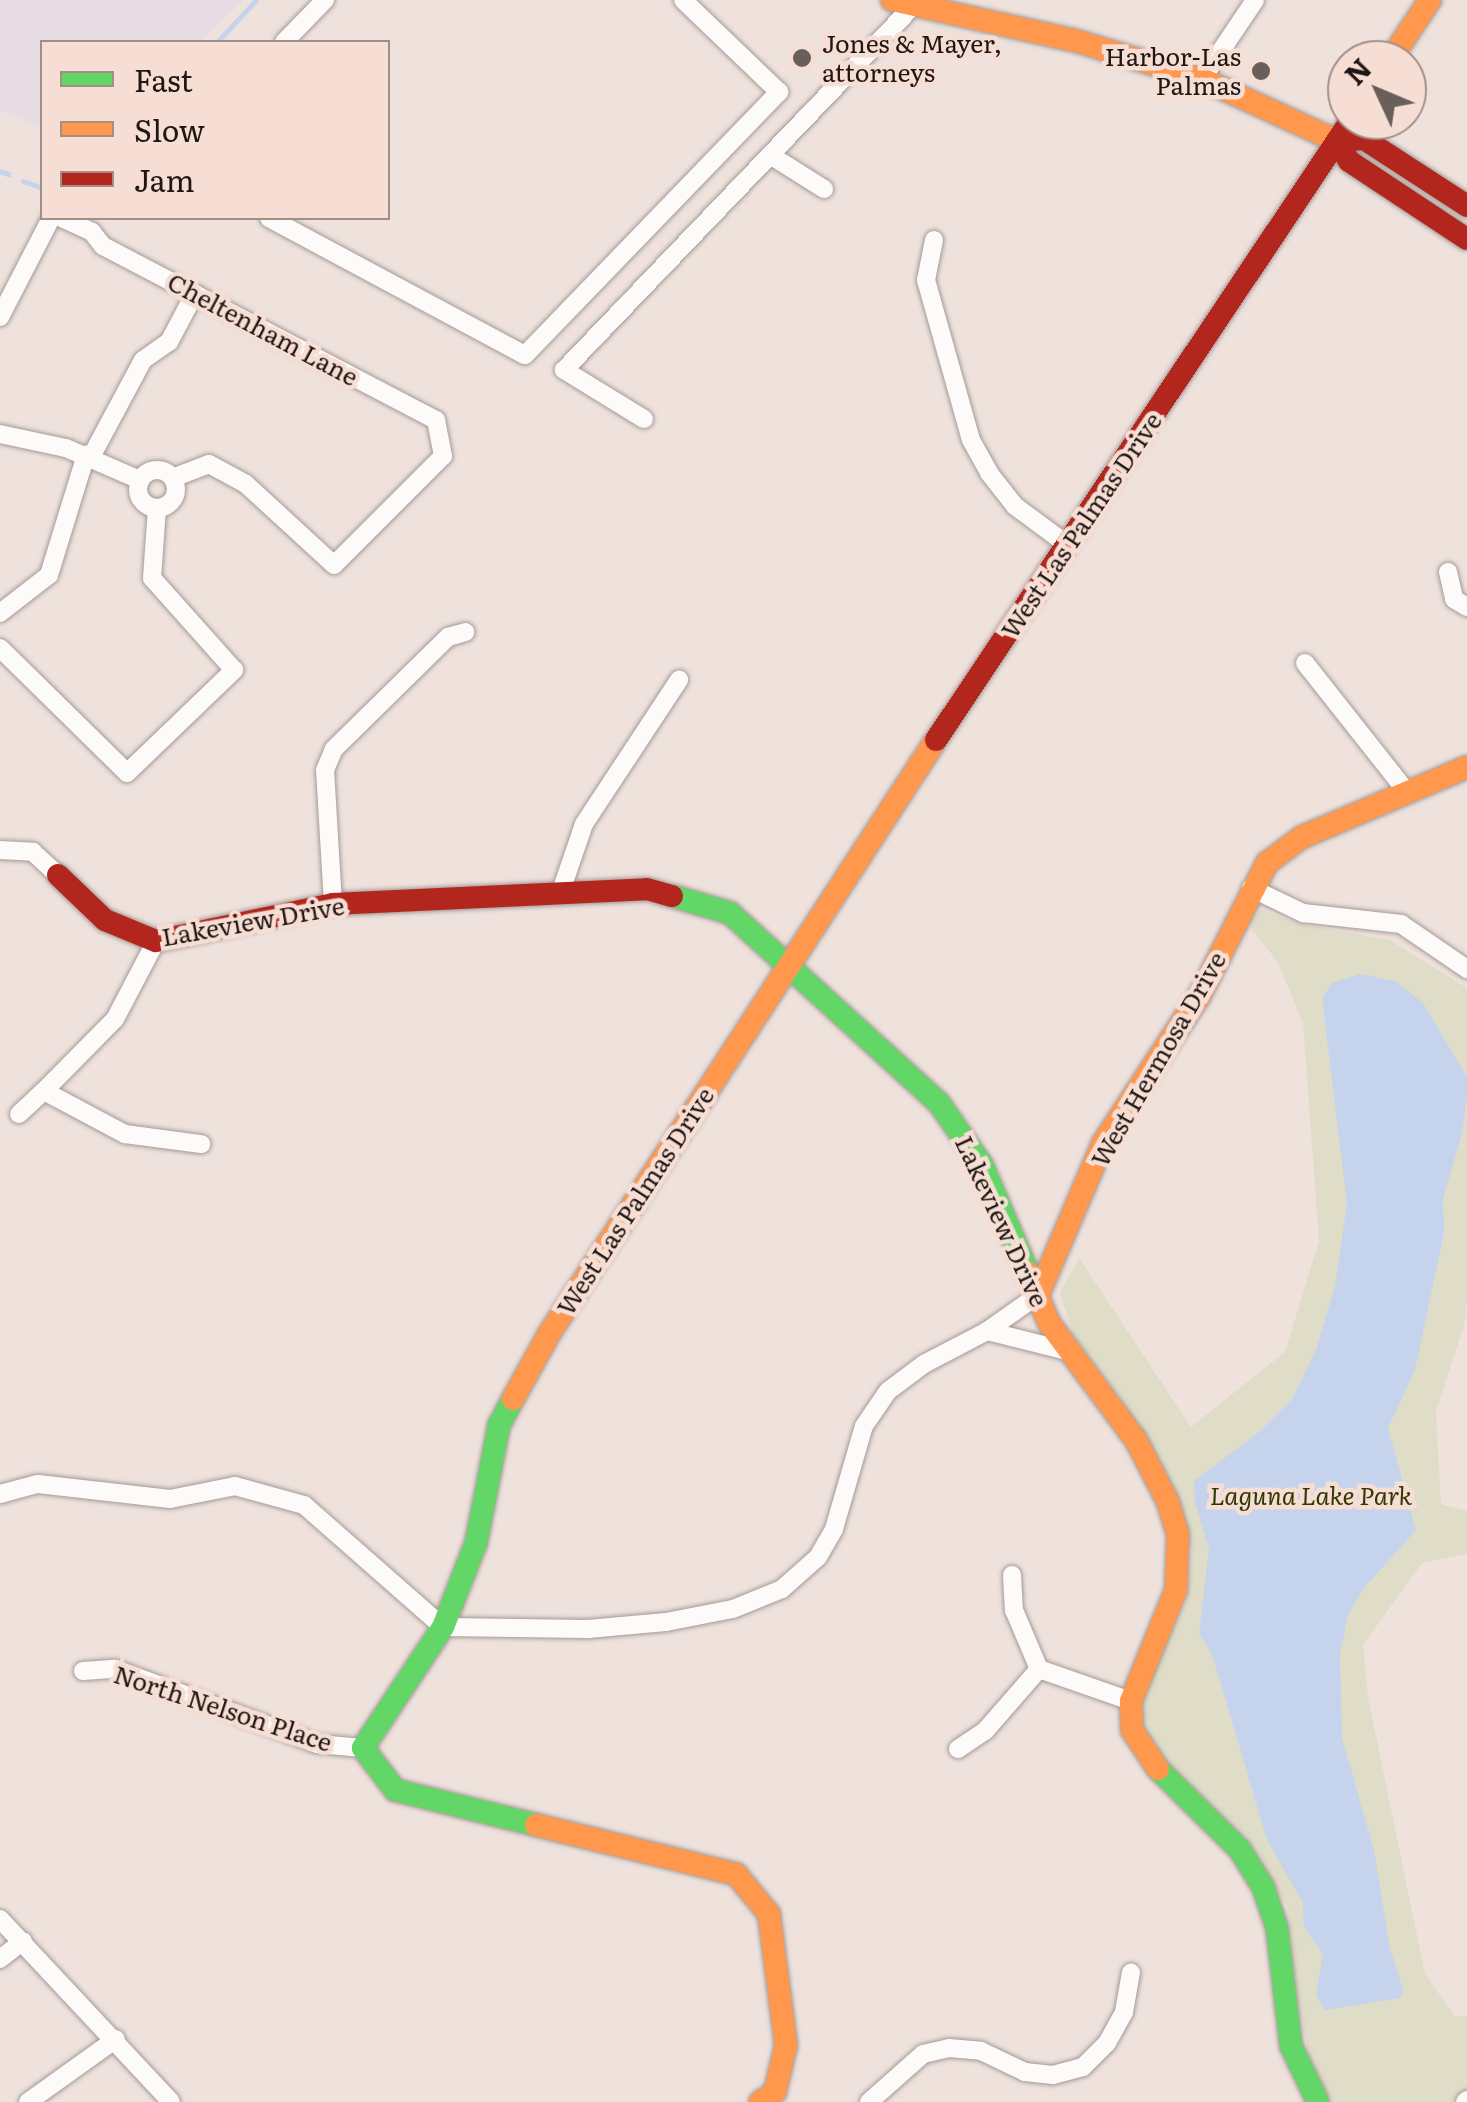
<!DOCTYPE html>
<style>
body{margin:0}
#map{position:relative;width:1467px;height:2102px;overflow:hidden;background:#efe2dd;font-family:Literata,serif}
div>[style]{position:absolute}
.commercial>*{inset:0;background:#e7dbe4}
.green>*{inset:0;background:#dfddc8}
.water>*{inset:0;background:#c5d3ec}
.stream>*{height:5px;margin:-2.5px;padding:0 2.5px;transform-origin:2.5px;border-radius:2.5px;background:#c5d3ec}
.roads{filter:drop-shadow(0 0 2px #a49a96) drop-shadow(0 0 2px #a49a96)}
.street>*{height:18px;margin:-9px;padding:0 9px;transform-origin:9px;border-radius:9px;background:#fdfbfa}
.street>.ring{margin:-9px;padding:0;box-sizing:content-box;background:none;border:18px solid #fdfbfa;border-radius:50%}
.fast>*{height:22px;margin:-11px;padding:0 11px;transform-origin:11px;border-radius:11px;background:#63d668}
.slow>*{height:22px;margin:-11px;padding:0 11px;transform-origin:11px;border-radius:11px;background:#ff974d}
.jam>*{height:22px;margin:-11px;padding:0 11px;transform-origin:11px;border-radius:11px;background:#b3261e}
.dots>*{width:28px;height:28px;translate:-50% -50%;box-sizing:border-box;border:5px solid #f7ded5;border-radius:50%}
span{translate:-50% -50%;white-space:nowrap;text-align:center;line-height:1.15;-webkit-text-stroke:9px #f7ded5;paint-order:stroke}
.poi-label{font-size:25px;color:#1f1713}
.left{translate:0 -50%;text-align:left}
.right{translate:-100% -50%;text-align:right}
.street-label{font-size:25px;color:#1f1713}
.park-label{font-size:25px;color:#323903;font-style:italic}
.legend{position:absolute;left:40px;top:40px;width:350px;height:180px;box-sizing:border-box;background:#f7ded5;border:2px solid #a18e87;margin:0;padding:12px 18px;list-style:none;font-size:30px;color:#1f1713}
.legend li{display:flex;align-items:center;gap:20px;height:50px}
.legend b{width:50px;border:2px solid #a18e87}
.north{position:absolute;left:1327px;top:40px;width:100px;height:100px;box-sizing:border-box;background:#f7ded5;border:2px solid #a18e87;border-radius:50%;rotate:314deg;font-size:28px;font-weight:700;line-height:40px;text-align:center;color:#1f1713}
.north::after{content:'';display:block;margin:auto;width:35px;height:45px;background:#685e5a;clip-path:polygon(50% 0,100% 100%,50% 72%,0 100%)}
</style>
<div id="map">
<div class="commercial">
<div style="clip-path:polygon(0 0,242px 0,201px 42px,42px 42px,42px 129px,0 110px)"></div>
</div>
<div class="green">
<div style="clip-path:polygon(1262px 910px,1299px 924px,1390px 940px,1467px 988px,1467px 1297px,1465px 1322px,1436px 1412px,1441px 1504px,1467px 1511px,1467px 1554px,1422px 1563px,1363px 1645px,1368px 1697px,1425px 1974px,1455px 2016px,1467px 2016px,1467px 2102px,1333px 2102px,1312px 2071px,1298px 2000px,1288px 1907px,1235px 1828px,1186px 1786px,1144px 1737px,1141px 1698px,1186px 1602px,1192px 1552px,1183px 1513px,1123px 1401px,1073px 1335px,1060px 1293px,1079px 1258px,1191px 1427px,1285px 1352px,1319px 1241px,1303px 1023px,1277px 961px,1247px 923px)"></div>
</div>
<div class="water">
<div style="clip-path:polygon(1360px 974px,1395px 981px,1423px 1003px,1467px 1077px,1467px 1097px,1462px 1133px,1443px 1199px,1444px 1233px,1415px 1370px,1388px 1428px,1416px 1530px,1364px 1588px,1348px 1615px,1340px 1654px,1342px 1738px,1374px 1850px,1390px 1949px,1403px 1989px,1400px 1998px,1325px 2010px,1316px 1995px,1323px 1954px,1304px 1927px,1303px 1903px,1267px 1840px,1212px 1654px,1199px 1634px,1209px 1549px,1195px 1503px,1194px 1481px,1259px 1432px,1292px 1399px,1316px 1350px,1335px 1286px,1347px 1203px,1322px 998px,1332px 983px)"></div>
</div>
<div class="stream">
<div style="left:217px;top:42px;width:57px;rotate:-47.1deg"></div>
<div style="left:0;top:171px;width:9px;rotate:21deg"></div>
<div style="left:23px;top:181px;width:20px;rotate:20deg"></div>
</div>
<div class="roads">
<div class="street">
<div style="left:284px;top:42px;width:59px;rotate:-45.7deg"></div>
<div style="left:1202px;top:79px;width:95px;rotate:-56.1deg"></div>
<div style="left:770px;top:155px;width:64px;rotate:32.2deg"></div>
<div style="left:62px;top:218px;width:33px;rotate:25deg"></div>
<div style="left:92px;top:232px;width:18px;rotate:52deg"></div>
<div style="left:103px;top:246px;width:376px;rotate:27.6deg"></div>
<div style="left:436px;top:420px;width:37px;rotate:79deg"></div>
<div style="left:443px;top:456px;width:154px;rotate:135deg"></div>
<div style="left:334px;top:565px;width:120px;rotate:-137.4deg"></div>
<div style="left:246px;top:484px;width:42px;rotate:-151.6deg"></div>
<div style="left:209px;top:464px;width:39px;rotate:159deg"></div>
<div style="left:269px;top:218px;width:290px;rotate:28.2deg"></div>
<div style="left:525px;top:355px;width:366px;rotate:-46deg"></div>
<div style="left:779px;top:92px;width:133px;rotate:-136.2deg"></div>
<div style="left:934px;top:240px;width:41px;rotate:101.3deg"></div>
<div style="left:926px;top:280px;width:166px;rotate:74.3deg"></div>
<div style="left:971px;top:440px;width:38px;rotate:61deg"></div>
<div style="left:989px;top:473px;width:42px;rotate:51.8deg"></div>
<div style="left:1015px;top:506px;width:67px;rotate:36.5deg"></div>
<div style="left:0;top:317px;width:111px;rotate:-62.7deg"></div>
<div style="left:644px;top:419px;width:94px;rotate:-148.5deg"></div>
<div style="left:564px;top:370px;width:504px;rotate:-46.21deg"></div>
<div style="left:0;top:434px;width:67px;rotate:12deg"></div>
<div style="left:66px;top:448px;width:81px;rotate:23.4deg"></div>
<div style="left:91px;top:457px;width:110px;rotate:-61.8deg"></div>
<div style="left:143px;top:360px;width:32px;rotate:-35deg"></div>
<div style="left:169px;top:342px;width:55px;rotate:-62deg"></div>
<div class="ring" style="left:138px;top:470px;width:20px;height:20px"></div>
<div style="left:1448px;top:572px;width:28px;rotate:77deg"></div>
<div style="left:1454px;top:599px;width:15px;rotate:32deg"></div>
<div style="left:0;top:613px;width:62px;rotate:-37.8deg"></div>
<div style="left:49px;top:575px;width:126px;rotate:-72.9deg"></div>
<div style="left:0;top:648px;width:178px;rotate:44.5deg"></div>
<div style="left:127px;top:773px;width:149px;rotate:-43.9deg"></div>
<div style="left:234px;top:670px;width:123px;rotate:-131.7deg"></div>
<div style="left:152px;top:578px;width:69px;rotate:-85.9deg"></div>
<div style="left:1305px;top:663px;width:164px;rotate:51.7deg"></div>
<div style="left:0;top:850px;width:33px;rotate:3deg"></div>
<div style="left:33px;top:852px;width:34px;rotate:43deg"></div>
<div style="left:1251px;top:888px;width:58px;rotate:25.7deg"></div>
<div style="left:1303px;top:913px;width:99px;rotate:6.4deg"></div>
<div style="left:1401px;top:924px;width:80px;rotate:34.3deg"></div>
<div style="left:560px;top:894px;width:74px;rotate:-71.1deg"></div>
<div style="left:584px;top:824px;width:173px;rotate:-56.6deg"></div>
<div style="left:333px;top:904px;width:134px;rotate:-93.4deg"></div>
<div style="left:325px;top:770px;width:23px;rotate:-67deg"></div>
<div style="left:334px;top:749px;width:160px;rotate:-44.5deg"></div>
<div style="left:448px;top:637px;width:18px;rotate:-16deg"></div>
<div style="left:156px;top:941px;width:88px;rotate:117.7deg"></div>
<div style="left:115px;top:1019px;width:101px;rotate:134.6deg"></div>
<div style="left:44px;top:1091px;width:92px;rotate:28deg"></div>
<div style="left:125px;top:1134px;width:77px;rotate:7.5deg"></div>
<div style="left:19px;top:1114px;width:34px;rotate:-43deg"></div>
<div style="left:987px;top:1331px;width:82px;rotate:14deg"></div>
<div style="left:0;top:1494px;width:39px;rotate:-15deg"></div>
<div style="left:38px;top:1484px;width:133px;rotate:6.5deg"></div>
<div style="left:170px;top:1499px;width:66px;rotate:-11.3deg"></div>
<div style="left:235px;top:1486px;width:72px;rotate:15.4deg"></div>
<div style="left:304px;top:1505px;width:185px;rotate:41.3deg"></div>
<div style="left:443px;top:1627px;width:145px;rotate:0.8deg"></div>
<div style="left:588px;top:1629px;width:78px;rotate:-5.1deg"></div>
<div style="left:666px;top:1622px;width:68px;rotate:-11deg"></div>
<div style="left:733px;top:1609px;width:53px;rotate:-22.2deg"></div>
<div style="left:782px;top:1589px;width:48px;rotate:-41.6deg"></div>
<div style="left:818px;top:1557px;width:32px;rotate:-60deg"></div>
<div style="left:834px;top:1529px;width:107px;rotate:-73.8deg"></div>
<div style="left:864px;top:1426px;width:42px;rotate:-55.6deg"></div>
<div style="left:888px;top:1391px;width:45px;rotate:-36.9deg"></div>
<div style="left:924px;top:1364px;width:71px;rotate:-27.6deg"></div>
<div style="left:987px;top:1331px;width:62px;rotate:-35.2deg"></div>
<div style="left:1012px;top:1575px;width:35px;rotate:87deg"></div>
<div style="left:1014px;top:1610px;width:64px;rotate:67deg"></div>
<div style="left:1039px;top:1669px;width:97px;rotate:19.2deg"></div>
<div style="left:83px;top:1671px;width:32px;rotate:-4deg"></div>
<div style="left:115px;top:1669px;width:216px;rotate:20.3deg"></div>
<div style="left:318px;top:1744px;width:45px;rotate:5.1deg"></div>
<div style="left:958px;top:1749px;width:32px;rotate:-34deg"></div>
<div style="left:985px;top:1731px;width:82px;rotate:-48.9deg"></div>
<div style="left:0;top:1919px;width:250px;rotate:46.9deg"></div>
<div style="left:0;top:1959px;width:29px;rotate:-38deg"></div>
<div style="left:28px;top:2102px;width:108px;rotate:-35.6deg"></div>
<div style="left:869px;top:2102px;width:72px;rotate:-41.6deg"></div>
<div style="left:923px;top:2054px;width:27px;rotate:-13deg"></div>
<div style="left:949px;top:2048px;width:32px;rotate:5deg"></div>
<div style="left:981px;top:2051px;width:49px;rotate:25.5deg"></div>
<div style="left:1025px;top:2072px;width:28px;rotate:6deg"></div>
<div style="left:1053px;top:2075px;width:31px;rotate:-15deg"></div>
<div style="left:1083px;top:2067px;width:34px;rotate:-45deg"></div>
<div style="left:1107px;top:2043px;width:35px;rotate:-61deg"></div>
<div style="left:1124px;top:2012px;width:40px;rotate:-80deg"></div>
<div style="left:1465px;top:2102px;width:3px;rotate:-45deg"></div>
</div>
<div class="fast">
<div style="left:672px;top:896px;width:60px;rotate:16.3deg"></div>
<div style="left:730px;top:913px;width:282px;rotate:42.3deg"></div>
<div style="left:939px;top:1103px;width:75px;rotate:55.3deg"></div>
<div style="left:982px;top:1165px;width:117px;rotate:66.9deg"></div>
<div style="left:513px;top:1399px;width:30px;rotate:118deg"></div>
<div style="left:499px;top:1425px;width:120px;rotate:101deg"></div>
<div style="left:476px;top:1543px;width:90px;rotate:111.4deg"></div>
<div style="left:443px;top:1627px;width:145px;rotate:123.5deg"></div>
<div style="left:363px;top:1748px;width:53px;rotate:52.7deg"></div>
<div style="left:395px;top:1790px;width:145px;rotate:13.9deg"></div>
<div style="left:1158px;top:1769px;width:115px;rotate:44.6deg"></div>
<div style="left:1240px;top:1850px;width:44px;rotate:58.1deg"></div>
<div style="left:1263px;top:1887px;width:43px;rotate:71.1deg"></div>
<div style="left:1277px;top:1928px;width:119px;rotate:83.2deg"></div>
<div style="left:1291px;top:2046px;width:62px;rotate:64.3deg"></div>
</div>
<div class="slow">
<div style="left:892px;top:0;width:185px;rotate:12.5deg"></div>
<div style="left:1073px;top:40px;width:135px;rotate:16.8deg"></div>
<div style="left:1202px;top:79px;width:149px;rotate:24.7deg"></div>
<div style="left:1390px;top:60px;width:72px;rotate:-56.3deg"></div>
<div style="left:1028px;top:1273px;width:54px;rotate:67.2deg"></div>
<div style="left:1049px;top:1323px;width:146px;rotate:53.4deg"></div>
<div style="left:1136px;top:1440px;width:70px;rotate:62.7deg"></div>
<div style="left:1168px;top:1502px;width:34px;rotate:73deg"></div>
<div style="left:1178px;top:1535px;width:55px;rotate:92.1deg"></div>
<div style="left:1176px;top:1590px;width:120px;rotate:112.1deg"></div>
<div style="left:1131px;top:1701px;width:29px;rotate:88deg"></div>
<div style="left:1132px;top:1730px;width:47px;rotate:56.3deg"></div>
<div style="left:1038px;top:1295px;width:165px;rotate:-66.8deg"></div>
<div style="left:1103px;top:1143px;width:177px;rotate:-56.8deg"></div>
<div style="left:1200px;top:995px;width:148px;rotate:-63.1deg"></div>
<div style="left:1267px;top:863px;width:44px;rotate:-36.6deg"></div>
<div style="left:1302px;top:837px;width:179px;rotate:-23deg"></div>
<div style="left:513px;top:1399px;width:74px;rotate:-61deg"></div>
<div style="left:549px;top:1334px;width:709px;rotate:-56.92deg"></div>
<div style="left:536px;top:1825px;width:206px;rotate:13.8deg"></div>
<div style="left:736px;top:1874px;width:52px;rotate:50.5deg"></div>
<div style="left:769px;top:1914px;width:132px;rotate:82.6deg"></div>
<div style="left:786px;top:2045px;width:48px;rotate:103.2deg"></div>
<div style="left:775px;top:2092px;width:18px;rotate:146deg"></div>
</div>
<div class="jam">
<div style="left:1337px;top:141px;width:23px;rotate:59deg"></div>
<div style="left:1349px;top:161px;width:141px;rotate:33.5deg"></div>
<div style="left:1337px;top:141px;width:27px;rotate:-4deg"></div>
<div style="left:1364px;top:139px;width:123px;rotate:33deg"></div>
<div style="left:936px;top:740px;width:746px;rotate:-56.2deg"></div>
<div style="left:58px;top:875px;width:65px;rotate:43.8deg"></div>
<div style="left:105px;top:920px;width:55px;rotate:22.4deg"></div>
<div style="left:156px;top:941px;width:181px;rotate:-11.8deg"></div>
<div style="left:333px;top:904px;width:314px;rotate:-2.7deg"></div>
<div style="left:647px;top:889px;width:26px;rotate:16deg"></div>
</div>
</div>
<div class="dots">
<div style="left:802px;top:58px;background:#685e5a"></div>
<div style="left:1261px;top:71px;background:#685e5a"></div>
</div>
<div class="poi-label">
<span class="left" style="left:822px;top:58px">Jones &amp; Mayer,<br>attorneys</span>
<span class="right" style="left:1241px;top:71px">Harbor-Las<br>Palmas</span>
</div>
<div class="street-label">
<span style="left:263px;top:329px;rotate:28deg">Cheltenham Lane</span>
<span style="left:1081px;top:525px;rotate:-56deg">West Las Palmas Drive</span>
<span style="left:253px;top:921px;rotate:-10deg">Lakeview Drive</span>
<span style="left:1158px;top:1059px;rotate:-60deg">West Hermosa Drive</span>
<span style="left:635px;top:1201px;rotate:-57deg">West Las Palmas Drive</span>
<span style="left:1002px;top:1221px;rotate:65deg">Lakeview Drive</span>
<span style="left:223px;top:1708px;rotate:18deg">North Nelson Place</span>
</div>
<div class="park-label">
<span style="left:1311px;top:1495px">Laguna Lake Park</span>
</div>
<ul class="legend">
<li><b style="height:12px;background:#63d668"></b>Fast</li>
<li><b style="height:12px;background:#ff974d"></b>Slow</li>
<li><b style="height:12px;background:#b3261e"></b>Jam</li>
</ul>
<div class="north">N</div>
</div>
